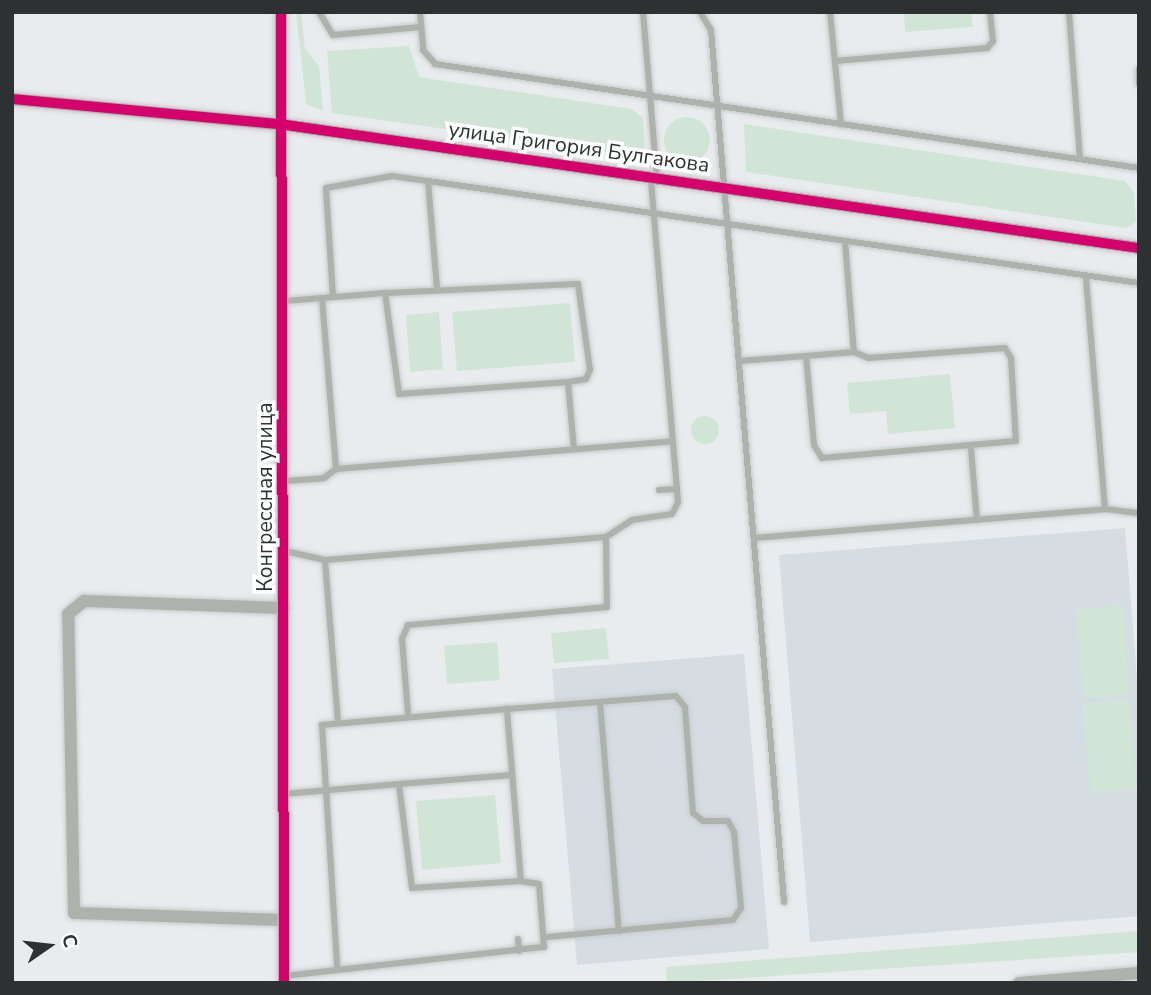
<!DOCTYPE html>
<meta charset="utf-8">
<style>
body{margin:0}
#map{position:relative;width:1151px;height:995px;overflow:hidden;background:#e9ecee;font-family:"Nunito Sans",sans-serif}
div>[style]{position:absolute}
.built>*{inset:0;background:#d5dde3}
.green>*{inset:0;background:#d1e5d7}
.round{border-radius:50%}
.roads{filter:drop-shadow(0 0 2px #c8cacb) drop-shadow(0 0 2px #c8cacb)}
.lane>*{height:6px;margin:-3px;padding:0 3px;transform-origin:3px;border-radius:3px;background:#adb2ad}
.street>*{height:12px;margin:-6px;padding:0 6px;transform-origin:6px;border-radius:6px;background:#adb2ad}
.cycleway>*{height:10px;margin:-5px;padding:0 5px;transform-origin:5px;border-radius:5px;background:#d6006c}
span{translate:-50% -50%;white-space:nowrap;text-align:center;line-height:1.15;-webkit-text-stroke:7px #fff;paint-order:stroke}
.street-label{font-size:21px;color:#2e3132}
.frame{position:absolute;inset:0;border:14px solid #2e3132;pointer-events:none}
.north{position:absolute;left:14px;top:911px;width:70px;height:70px;-webkit-text-stroke:5px #fff;paint-order:stroke;rotate:76deg;font-size:19px;font-weight:700;line-height:28px;text-align:center;color:#2e3132}
.north::after{content:'';display:block;margin:auto;width:24px;height:32px;background:#2e3132;clip-path:polygon(50% 0,100% 100%,50% 72%,0 100%)}
</style>
<div id="map">
<div class="built">
<div style="clip-path:polygon(1125px 528px,1139px 701px,1139px 916px,810px 942px,779px 555px)"></div>
<div style="clip-path:polygon(744px 654px,769px 949px,577px 965px,552px 669px)"></div>
</div>
<div class="green">
<div style="clip-path:polygon(296px 12px,301px 12px,305px 49px,319px 66px,323px 111px,306px 104px)"></div>
<div style="clip-path:polygon(904px 12px,971px 12px,973px 27px,905px 32px)"></div>
<div style="clip-path:polygon(409px 46px,419px 77px,632px 109px,643px 118px,645px 148px,636px 156px,332px 113px,327px 51px)"></div>
<div class="round" style="left:664px;top:117px;width:46px;height:46px"></div>
<div style="clip-path:polygon(744px 124px,1125px 181px,1134px 192px,1136px 222px,1126px 228px,746px 172px)"></div>
<div style="clip-path:polygon(570px 303px,575px 362px,457px 371px,452px 312px)"></div>
<div style="clip-path:polygon(439px 312px,443px 369px,410px 372px,406px 315px)"></div>
<div style="clip-path:polygon(950px 374px,955px 428px,888px 434px,886px 411px,850px 414px,847px 383px)"></div>
<div class="round" style="left:691px;top:416px;width:28px;height:28px"></div>
<div style="clip-path:polygon(1123px 605px,1130px 695px,1083px 698px,1076px 609px)"></div>
<div style="clip-path:polygon(606px 628px,609px 659px,554px 663px,551px 633px)"></div>
<div style="clip-path:polygon(497px 642px,500px 680px,447px 684px,444px 646px)"></div>
<div style="clip-path:polygon(1130px 700px,1137px 789px,1090px 793px,1083px 703px)"></div>
<div style="clip-path:polygon(495px 795px,501px 863px,422px 870px,416px 801px)"></div>
<div style="clip-path:polygon(1139px 931px,1139px 952px,667px 983px,666px 967px)"></div>
</div>
<div class="roads">
<div class="lane">
<div style="left:319px;top:12px;width:27px;rotate:59deg"></div>
<div style="left:333px;top:35px;width:88px;rotate:-5.2deg"></div>
<div style="left:420px;top:12px;width:38px;rotate:85deg"></div>
<div style="left:423px;top:50px;width:18px;rotate:49deg"></div>
<div style="left:435px;top:64px;width:712px;rotate:8.4deg"></div>
<div style="left:643px;top:12px;width:167px;rotate:85.2deg"></div>
<div style="left:700px;top:12px;width:21px;rotate:59deg"></div>
<div style="left:711px;top:30px;width:875px;rotate:85.21deg"></div>
<div style="left:830px;top:12px;width:113px;rotate:84.4deg"></div>
<div style="left:1069px;top:12px;width:147px;rotate:85.7deg"></div>
<div style="left:835px;top:61px;width:153px;rotate:-4.9deg"></div>
<div style="left:987px;top:48px;width:9px;rotate:-49deg"></div>
<div style="left:993px;top:41px;width:29px;rotate:-96deg"></div>
<div style="left:1139px;top:69px;width:15px;rotate:90deg"></div>
<div style="left:428px;top:181px;width:718px;rotate:8.16deg"></div>
<div style="left:845px;top:241px;width:111px;rotate:85.4deg"></div>
<div style="left:854px;top:352px;width:15px;rotate:23deg"></div>
<div style="left:868px;top:358px;width:137px;rotate:-4.2deg"></div>
<div style="left:1005px;top:348px;width:12px;rotate:59deg"></div>
<div style="left:1011px;top:358px;width:83px;rotate:86.6deg"></div>
<div style="left:1016px;top:441px;width:195px;rotate:175deg"></div>
<div style="left:822px;top:458px;width:15px;rotate:-122deg"></div>
<div style="left:814px;top:445px;width:89px;rotate:-95.1deg"></div>
<div style="left:806px;top:356px;width:48px;rotate:-4.8deg"></div>
<div style="left:333px;top:297px;width:109px;rotate:-93.7deg"></div>
<div style="left:326px;top:188px;width:67px;rotate:-10.3deg"></div>
<div style="left:392px;top:176px;width:36px;rotate:8deg"></div>
<div style="left:428px;top:181px;width:107px;rotate:85.2deg"></div>
<div style="left:322px;top:298px;width:172px;rotate:85.3deg"></div>
<div style="left:285px;top:301px;width:100px;rotate:-4.6deg"></div>
<div style="left:739px;top:361px;width:67px;rotate:-4.3deg"></div>
<div style="left:568px;top:382px;width:18px;rotate:-9deg"></div>
<div style="left:586px;top:379px;width:10px;rotate:-66deg"></div>
<div style="left:590px;top:370px;width:87px;rotate:-97.9deg"></div>
<div style="left:578px;top:284px;width:193px;rotate:177.3deg"></div>
<div style="left:385px;top:293px;width:102px;rotate:82.1deg"></div>
<div style="left:399px;top:394px;width:169px;rotate:-4.1deg"></div>
<div style="left:568px;top:382px;width:67px;rotate:84.9deg"></div>
<div style="left:971px;top:449px;width:71px;rotate:85.2deg"></div>
<div style="left:285px;top:481px;width:39px;rotate:-4deg"></div>
<div style="left:324px;top:478px;width:15px;rotate:-37deg"></div>
<div style="left:336px;top:469px;width:338px;rotate:-4.7deg"></div>
<div style="left:659px;top:490px;width:18px;rotate:-3deg"></div>
<div style="left:1105px;top:509px;width:34px;rotate:7deg"></div>
<div style="left:606px;top:537px;width:31px;rotate:-33deg"></div>
<div style="left:632px;top:520px;width:40px;rotate:-8.5deg"></div>
<div style="left:672px;top:514px;width:13px;rotate:-63deg"></div>
<div style="left:678px;top:502px;width:325px;rotate:-94.8deg"></div>
<div style="left:754px;top:538px;width:352px;rotate:-4.7deg"></div>
<div style="left:1105px;top:509px;width:234px;rotate:-94.7deg"></div>
<div style="left:285px;top:551px;width:41px;rotate:12.7deg"></div>
<div style="left:325px;top:560px;width:161px;rotate:85.4deg"></div>
<div style="left:325px;top:560px;width:282px;rotate:-4.7deg"></div>
<div style="left:606px;top:537px;width:70px;rotate:89.2deg"></div>
<div style="left:607px;top:607px;width:200px;rotate:174.8deg"></div>
<div style="left:408px;top:625px;width:15px;rotate:113deg"></div>
<div style="left:402px;top:639px;width:75px;rotate:85.4deg"></div>
<div style="left:600px;top:702px;width:230px;rotate:85.3deg"></div>
<div style="left:507px;top:709px;width:169px;rotate:-4.4deg"></div>
<div style="left:676px;top:696px;width:14px;rotate:51deg"></div>
<div style="left:685px;top:707px;width:106px;rotate:85.7deg"></div>
<div style="left:693px;top:813px;width:13px;rotate:39deg"></div>
<div style="left:703px;top:821px;width:25px"></div>
<div style="left:728px;top:821px;width:13px;rotate:61deg"></div>
<div style="left:734px;top:832px;width:76px;rotate:84.7deg"></div>
<div style="left:741px;top:908px;width:14px;rotate:124deg"></div>
<div style="left:733px;top:920px;width:189px;rotate:174.8deg"></div>
<div style="left:512px;top:775px;width:113px;rotate:175.4deg"></div>
<div style="left:399px;top:784px;width:105px;rotate:82.9deg"></div>
<div style="left:412px;top:888px;width:109px;rotate:-3.7deg"></div>
<div style="left:284px;top:794px;width:115px;rotate:-5deg"></div>
<div style="left:518px;top:939px;width:12px;rotate:85deg"></div>
<div style="left:284px;top:976px;width:262px;rotate:-6.4deg"></div>
<div style="left:544px;top:947px;width:63px;rotate:-94.5deg"></div>
<div style="left:539px;top:884px;width:18px;rotate:-171deg"></div>
<div style="left:521px;top:881px;width:173px;rotate:-94.7deg"></div>
<div style="left:507px;top:709px;width:186px;rotate:175.1deg"></div>
<div style="left:322px;top:725px;width:241px;rotate:86.4deg"></div>
</div>
<div class="street">
<div style="left:281px;top:12px;width:971px;rotate:89.82deg"></div>
<div style="left:12px;top:99px;width:275px;rotate:5.4deg"></div>
<div style="left:286px;top:125px;width:862px;rotate:8.21deg"></div>
<div style="left:284px;top:920px;width:210px;rotate:-178.1deg"></div>
<div style="left:74px;top:913px;width:299px;rotate:-91.1deg"></div>
<div style="left:68px;top:614px;width:21px;rotate:-39deg"></div>
<div style="left:84px;top:601px;width:200px;rotate:2deg"></div>
<div style="left:1019px;top:983px;width:120px;rotate:-4.8deg"></div>
</div>
</div>
<div class="cycleway">
<div style="left:281px;top:12px;width:971px;rotate:89.82deg"></div>
<div style="left:12px;top:99px;width:275px;rotate:5.4deg"></div>
<div style="left:286px;top:125px;width:862px;rotate:8.21deg"></div>
</div>
<div class="street-label">
<span style="left:579px;top:147px;rotate:8deg">улица Григория Булгакова</span>
<span style="left:265px;top:497px;rotate:-90deg">Конгрессная улица</span>
</div>
<div class="frame"></div>
<div class="north">С</div>
</div>
